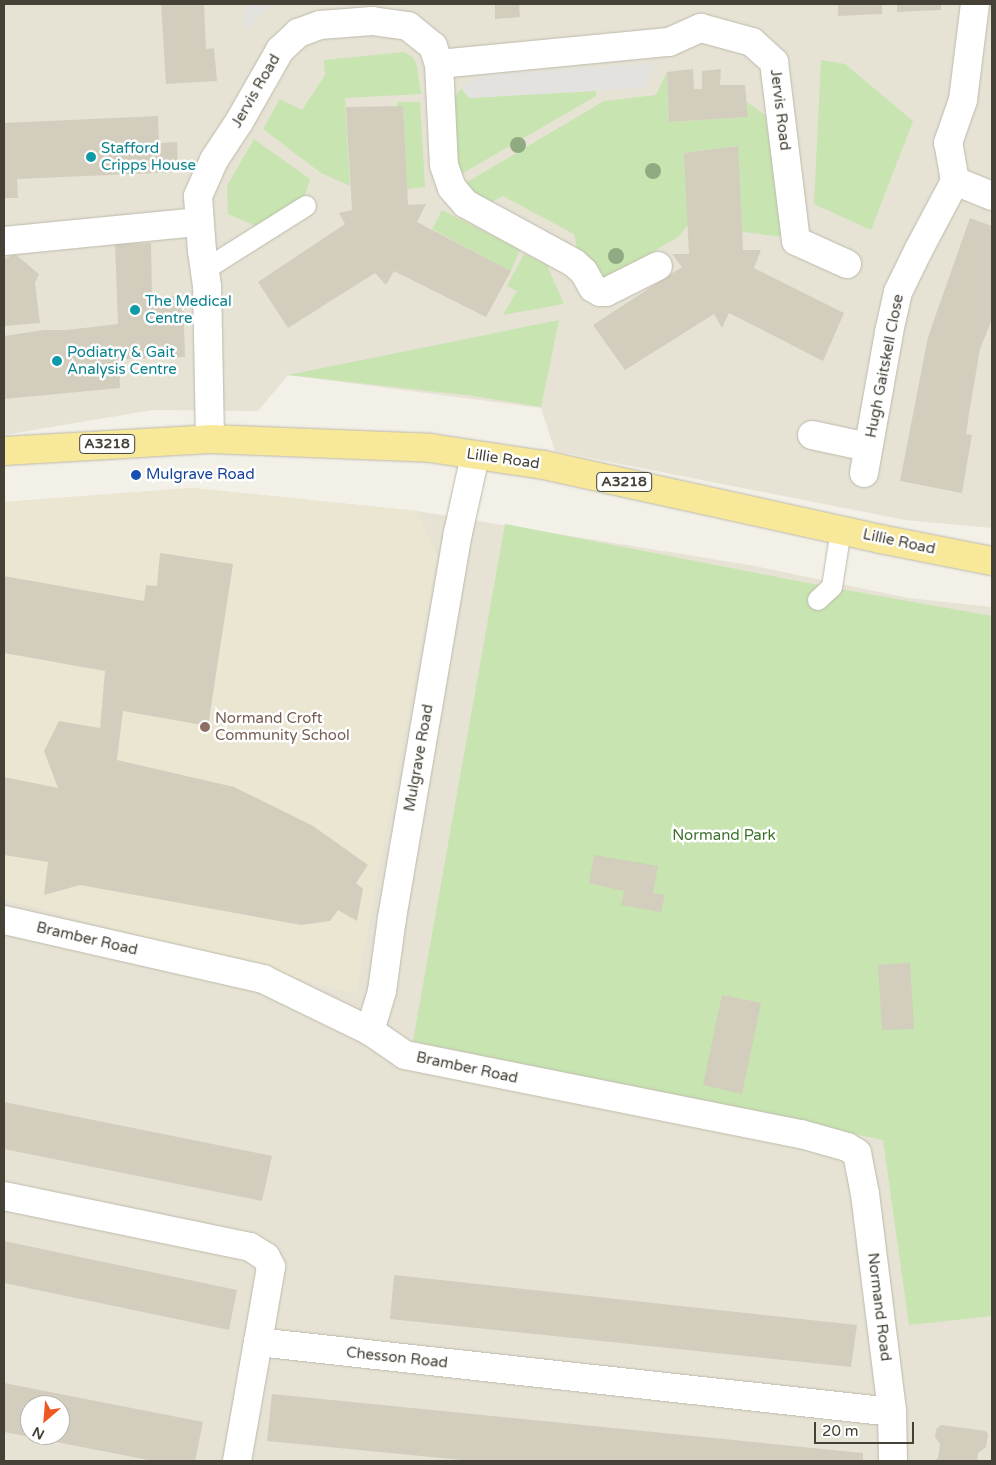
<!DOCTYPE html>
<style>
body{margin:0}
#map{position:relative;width:996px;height:1465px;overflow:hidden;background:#f2f0e7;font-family:"Varela Round",sans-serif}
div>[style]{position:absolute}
.residential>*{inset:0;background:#e6e3d5}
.education>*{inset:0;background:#ebe6d1}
.green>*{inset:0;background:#c7e4b1}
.parking>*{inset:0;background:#e3e2de}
.building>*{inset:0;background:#d3cdbd}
.roads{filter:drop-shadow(0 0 1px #bdb9aa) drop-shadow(0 0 1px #bdb9aa)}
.service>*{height:20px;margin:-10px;padding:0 10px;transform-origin:10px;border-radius:10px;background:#fff}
.minor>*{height:28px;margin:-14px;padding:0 14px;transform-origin:14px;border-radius:14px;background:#fff}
.primary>*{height:28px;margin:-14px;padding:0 14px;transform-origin:14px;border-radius:14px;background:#f8e899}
.trees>*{width:16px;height:16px;margin:-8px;border-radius:50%;background:#90ab81}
.dots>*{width:14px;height:14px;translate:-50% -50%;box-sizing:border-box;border:2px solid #fff;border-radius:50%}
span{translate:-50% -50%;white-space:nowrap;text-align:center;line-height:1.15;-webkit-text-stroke:5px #fff;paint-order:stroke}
.shield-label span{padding:1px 4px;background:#fff;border:1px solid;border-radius:4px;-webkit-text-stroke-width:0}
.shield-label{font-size:14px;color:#454136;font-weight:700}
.street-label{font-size:15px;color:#454136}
.culture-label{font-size:15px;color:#0d838f}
.left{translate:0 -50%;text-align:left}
.transit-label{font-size:15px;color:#164399}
.education-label{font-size:15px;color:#785e54}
.park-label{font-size:15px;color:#3f732d}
.frame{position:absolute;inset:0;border:5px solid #454136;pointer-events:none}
.north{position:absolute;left:20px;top:1395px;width:50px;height:50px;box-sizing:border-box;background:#fff;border:1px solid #b5b3af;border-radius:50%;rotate:207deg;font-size:14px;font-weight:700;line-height:20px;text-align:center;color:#454136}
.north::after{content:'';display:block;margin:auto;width:18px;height:22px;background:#ee5822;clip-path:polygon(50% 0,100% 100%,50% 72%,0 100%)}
.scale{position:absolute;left:814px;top:1422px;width:100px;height:22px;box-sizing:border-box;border:2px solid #454136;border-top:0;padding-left:6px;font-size:15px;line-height:18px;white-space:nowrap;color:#454136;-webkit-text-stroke:4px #fff;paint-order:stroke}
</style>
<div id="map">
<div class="residential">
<div style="clip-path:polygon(4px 4px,992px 4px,992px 528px,905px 520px,555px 451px,541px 408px,288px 375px,258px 411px,153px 410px,4px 435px)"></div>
<div style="clip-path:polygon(evenodd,192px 488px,417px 511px,755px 566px,908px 598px,992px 607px,992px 1461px,4px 1461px,4px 502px,192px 488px,30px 1405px,60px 1405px,60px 1435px,30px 1435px,30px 1405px)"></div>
</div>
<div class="education">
<div style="clip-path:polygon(192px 488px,417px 511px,437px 555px,356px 994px,4px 899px,4px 502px)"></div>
</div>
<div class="green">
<div style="clip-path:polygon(404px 52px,413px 57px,417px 66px,421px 94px,345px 98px,350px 186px,321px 173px,263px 129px,280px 99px,302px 110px,325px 75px,324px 60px)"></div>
<div style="clip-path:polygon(821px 60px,845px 64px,913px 121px,871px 230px,814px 204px)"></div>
<div style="clip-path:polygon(667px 72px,669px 122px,748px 117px,747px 102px,765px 115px,768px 135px,778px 135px,784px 237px,742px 232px,737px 146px,685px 153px,688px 225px,678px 237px,608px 278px,597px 275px,578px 251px,574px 234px,503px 196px,488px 204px,464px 184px,604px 101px,656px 95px)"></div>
<div style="clip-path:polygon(461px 88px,469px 98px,596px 91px,596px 96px,458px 176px,454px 99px)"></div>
<div style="clip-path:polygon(397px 102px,420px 102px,425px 187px,407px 189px,403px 106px,397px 106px)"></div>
<div style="clip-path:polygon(254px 139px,310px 179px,305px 195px,259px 227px,228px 214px,227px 186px)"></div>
<div style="clip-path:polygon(442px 210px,520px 250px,511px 271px,432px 229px)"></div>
<div style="clip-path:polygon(524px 254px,547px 265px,564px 304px,503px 315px,517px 291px,507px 286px)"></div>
<div style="clip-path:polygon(559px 320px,541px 407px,474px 396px,288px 375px)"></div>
<div style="clip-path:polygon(505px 524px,818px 585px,992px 616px,992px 1316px,909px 1325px,883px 1140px,413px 1041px)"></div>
</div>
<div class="parking">
<div style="clip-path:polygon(245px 4px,272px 4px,245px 31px)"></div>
<div style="clip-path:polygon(657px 63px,644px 88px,469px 98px,461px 88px,475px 79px,485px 75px)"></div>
</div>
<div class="building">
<div style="clip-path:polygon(161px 4px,204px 4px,206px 49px,214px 48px,217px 81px,166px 84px)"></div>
<div style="clip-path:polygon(495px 4px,519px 4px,520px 17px,495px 19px)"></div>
<div style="clip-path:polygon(838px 4px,882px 4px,882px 14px,838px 16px)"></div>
<div style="clip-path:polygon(897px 4px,941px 4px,941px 10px,897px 12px)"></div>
<div style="clip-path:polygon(693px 69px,694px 89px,702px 89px,702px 71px,721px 69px,720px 85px,745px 85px,748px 117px,669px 122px,667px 72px)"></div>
<div style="clip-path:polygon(403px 106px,408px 205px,426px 204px,417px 222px,511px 271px,486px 317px,394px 271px,386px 285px,375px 273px,288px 328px,258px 282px,345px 224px,339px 213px,352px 210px,346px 107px)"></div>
<div style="clip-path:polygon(158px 116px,159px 143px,177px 142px,178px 172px,17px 179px,18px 198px,4px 198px,4px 123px)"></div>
<div style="clip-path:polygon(738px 146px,743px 250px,761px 250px,754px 268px,844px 313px,823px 361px,729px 313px,722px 328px,714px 314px,625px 370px,593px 325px,682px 267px,672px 254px,689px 254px,684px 153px)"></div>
<div style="clip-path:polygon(970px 218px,992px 226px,992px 319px,980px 349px,969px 414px,966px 434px,972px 435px,962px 493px,900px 481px,928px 337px)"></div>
<div style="clip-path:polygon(151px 243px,152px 297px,183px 296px,185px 357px,119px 359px,120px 388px,4px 399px,4px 336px,44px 330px,67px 330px,118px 324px,115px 244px)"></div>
<div style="clip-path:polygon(15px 254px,39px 274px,35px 283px,40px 323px,4px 326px,4px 259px)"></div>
<div style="clip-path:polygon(160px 553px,233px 564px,208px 726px,123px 711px,117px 760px,234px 787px,313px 826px,368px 865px,356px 883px,363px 889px,357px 921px,338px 910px,330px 921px,301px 925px,80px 885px,44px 895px,48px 862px,4px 855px,4px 777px,58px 788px,44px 751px,59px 721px,100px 728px,105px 671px,4px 653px,4px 576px,144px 601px,146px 585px,157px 586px)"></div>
<div style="clip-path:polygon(594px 855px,658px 866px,653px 893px,665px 895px,661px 912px,621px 905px,624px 891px,589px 883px)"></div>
<div style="clip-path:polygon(910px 963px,914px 1029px,882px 1030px,878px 965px)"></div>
<div style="clip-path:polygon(722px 995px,761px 1003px,742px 1094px,703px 1085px)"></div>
<div style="clip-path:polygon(4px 1102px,272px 1156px,262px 1201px,4px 1149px)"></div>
<div style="clip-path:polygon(4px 1241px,237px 1290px,229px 1330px,4px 1283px)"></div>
<div style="clip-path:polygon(394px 1275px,857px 1325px,851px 1367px,390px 1319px)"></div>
<div style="clip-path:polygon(evenodd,4px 1383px,203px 1422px,195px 1461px,154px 1461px,4px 1432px,4px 1383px,30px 1405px,60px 1405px,60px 1435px,30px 1435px,30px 1405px)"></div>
<div style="clip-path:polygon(272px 1394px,863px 1453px,863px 1461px,472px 1461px,267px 1441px)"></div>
<div style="clip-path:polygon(941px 1425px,986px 1431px,988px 1434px,986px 1447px,978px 1453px,977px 1461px,934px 1461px,938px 1458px,940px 1444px,935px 1437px,936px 1429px)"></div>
</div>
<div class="roads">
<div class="service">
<div style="left:206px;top:269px;width:118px;rotate:-32.2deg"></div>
<div style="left:818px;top:600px;width:19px;rotate:-43deg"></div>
<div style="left:832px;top:587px;width:58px;rotate:-81deg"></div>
</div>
<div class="minor">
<div style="left:439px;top:64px;width:231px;rotate:-5.5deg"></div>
<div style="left:669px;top:42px;width:35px;rotate:-24deg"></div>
<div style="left:701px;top:28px;width:53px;rotate:15.4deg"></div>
<div style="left:752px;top:42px;width:30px;rotate:42deg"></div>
<div style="left:774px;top:62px;width:180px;rotate:83deg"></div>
<div style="left:796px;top:241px;width:56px;rotate:24.3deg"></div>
<div style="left:955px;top:181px;width:40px;rotate:22deg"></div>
<div style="left:4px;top:241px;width:196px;rotate:-5.6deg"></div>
<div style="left:812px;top:435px;width:57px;rotate:12.1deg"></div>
<div style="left:210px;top:439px;width:153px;rotate:-91.1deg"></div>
<div style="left:207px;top:286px;width:35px;rotate:-98deg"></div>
<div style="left:202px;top:251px;width:55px;rotate:-94.2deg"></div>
<div style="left:198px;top:196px;width:39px;rotate:-66deg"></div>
<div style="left:214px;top:160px;width:45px;rotate:-56.7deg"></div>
<div style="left:239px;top:122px;width:83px;rotate:-60.3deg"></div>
<div style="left:280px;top:50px;width:25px;rotate:-43deg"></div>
<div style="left:298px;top:33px;width:23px;rotate:-20deg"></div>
<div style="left:320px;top:25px;width:52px;rotate:-4.4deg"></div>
<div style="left:372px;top:21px;width:36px;rotate:8deg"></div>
<div style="left:408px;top:26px;width:32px;rotate:39deg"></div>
<div style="left:433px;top:46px;width:19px;rotate:72deg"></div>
<div style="left:439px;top:64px;width:101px;rotate:87.2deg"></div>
<div style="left:444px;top:165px;width:24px;rotate:71deg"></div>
<div style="left:452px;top:188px;width:21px;rotate:49deg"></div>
<div style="left:466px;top:204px;width:123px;rotate:28.6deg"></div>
<div style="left:574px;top:263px;width:13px;rotate:42deg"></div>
<div style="left:584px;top:272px;width:18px;rotate:61deg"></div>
<div style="left:593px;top:288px;width:8px;rotate:30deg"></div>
<div style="left:600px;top:292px;width:6px"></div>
<div style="left:606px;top:292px;width:58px;rotate:-26.6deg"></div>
<div style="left:864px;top:473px;width:143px;rotate:-79.9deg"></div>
<div style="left:889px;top:332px;width:41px;rotate:-77.3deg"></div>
<div style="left:898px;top:292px;width:48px;rotate:-64deg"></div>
<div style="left:919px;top:249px;width:77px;rotate:-62.1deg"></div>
<div style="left:955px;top:181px;width:39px;rotate:-100deg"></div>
<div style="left:948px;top:143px;width:46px;rotate:-70.8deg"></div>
<div style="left:963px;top:100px;width:97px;rotate:-82.9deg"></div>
<div style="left:4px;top:920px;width:266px;rotate:12.8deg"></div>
<div style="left:263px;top:979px;width:119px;rotate:25.9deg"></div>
<div style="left:370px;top:1031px;width:42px;rotate:34.4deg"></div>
<div style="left:405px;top:1055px;width:404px;rotate:11.3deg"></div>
<div style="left:801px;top:1134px;width:48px;rotate:15.8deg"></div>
<div style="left:847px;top:1147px;width:12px;rotate:31deg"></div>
<div style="left:857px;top:1153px;width:42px;rotate:79deg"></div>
<div style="left:865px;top:1194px;width:220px;rotate:82.9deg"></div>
<div style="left:892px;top:1412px;width:49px;rotate:88.8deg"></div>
<div style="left:370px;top:1031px;width:42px;rotate:-73.3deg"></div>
<div style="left:382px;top:991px;width:74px;rotate:-82.2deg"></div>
<div style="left:392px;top:918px;width:391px;rotate:-80.3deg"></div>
<div style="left:458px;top:533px;width:79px;rotate:-77.6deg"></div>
<div style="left:4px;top:1196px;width:251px;rotate:11.7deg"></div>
<div style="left:250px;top:1247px;width:19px;rotate:32deg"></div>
<div style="left:266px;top:1257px;width:11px;rotate:63deg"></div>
<div style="left:271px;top:1267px;width:76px;rotate:99.8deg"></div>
<div style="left:258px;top:1342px;width:638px;rotate:6.3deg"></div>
<div style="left:237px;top:1461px;width:121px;rotate:-80deg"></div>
</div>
<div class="primary">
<div style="left:4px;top:451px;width:206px;rotate:-3.3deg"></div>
<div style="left:210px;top:439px;width:220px;rotate:2.3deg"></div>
<div style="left:430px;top:448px;width:115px;rotate:8.5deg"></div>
<div style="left:544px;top:465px;width:344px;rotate:12.4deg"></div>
<div style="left:880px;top:539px;width:114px;rotate:11.1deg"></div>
</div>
</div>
<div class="trees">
<div style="left:518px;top:145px"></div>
<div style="left:653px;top:171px"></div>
<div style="left:616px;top:256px"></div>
</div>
<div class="dots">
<div style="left:91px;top:157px;background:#0f9aa8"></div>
<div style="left:135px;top:310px;background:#0f9aa8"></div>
<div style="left:57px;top:361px;background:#0f9aa8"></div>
<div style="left:136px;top:475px;background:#1a4fb4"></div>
<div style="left:205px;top:727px;background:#8d6e63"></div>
</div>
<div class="shield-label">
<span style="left:107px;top:444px">A3218</span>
<span style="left:624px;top:482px">A3218</span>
</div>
<div class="street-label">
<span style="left:256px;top:91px;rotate:-60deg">Jervis Road</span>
<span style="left:780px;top:110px;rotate:83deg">Jervis Road</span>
<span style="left:885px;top:366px;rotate:-79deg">Hugh Gaitskell Close</span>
<span style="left:503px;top:459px;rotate:8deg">Lillie Road</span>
<span style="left:899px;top:542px;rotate:12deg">Lillie Road</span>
<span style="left:419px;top:758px;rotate:-80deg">Mulgrave Road</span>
<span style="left:87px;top:939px;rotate:13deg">Bramber Road</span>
<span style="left:467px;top:1068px;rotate:12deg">Bramber Road</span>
<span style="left:879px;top:1307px;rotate:83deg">Normand Road</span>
<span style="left:397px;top:1358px;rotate:6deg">Chesson Road</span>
</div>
<div class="culture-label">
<span class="left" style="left:101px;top:157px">Stafford<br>Cripps House</span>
<span class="left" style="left:145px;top:310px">The Medical<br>Centre</span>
<span class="left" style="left:67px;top:361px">Podiatry &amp; Gait<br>Analysis Centre</span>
</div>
<div class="transit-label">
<span class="left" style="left:146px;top:475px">Mulgrave Road</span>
</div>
<div class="education-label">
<span class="left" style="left:215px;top:727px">Normand Croft<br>Community School</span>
</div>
<div class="park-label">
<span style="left:724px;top:836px">Normand Park</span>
</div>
<div class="frame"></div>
<div class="north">N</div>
<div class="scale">20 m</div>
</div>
